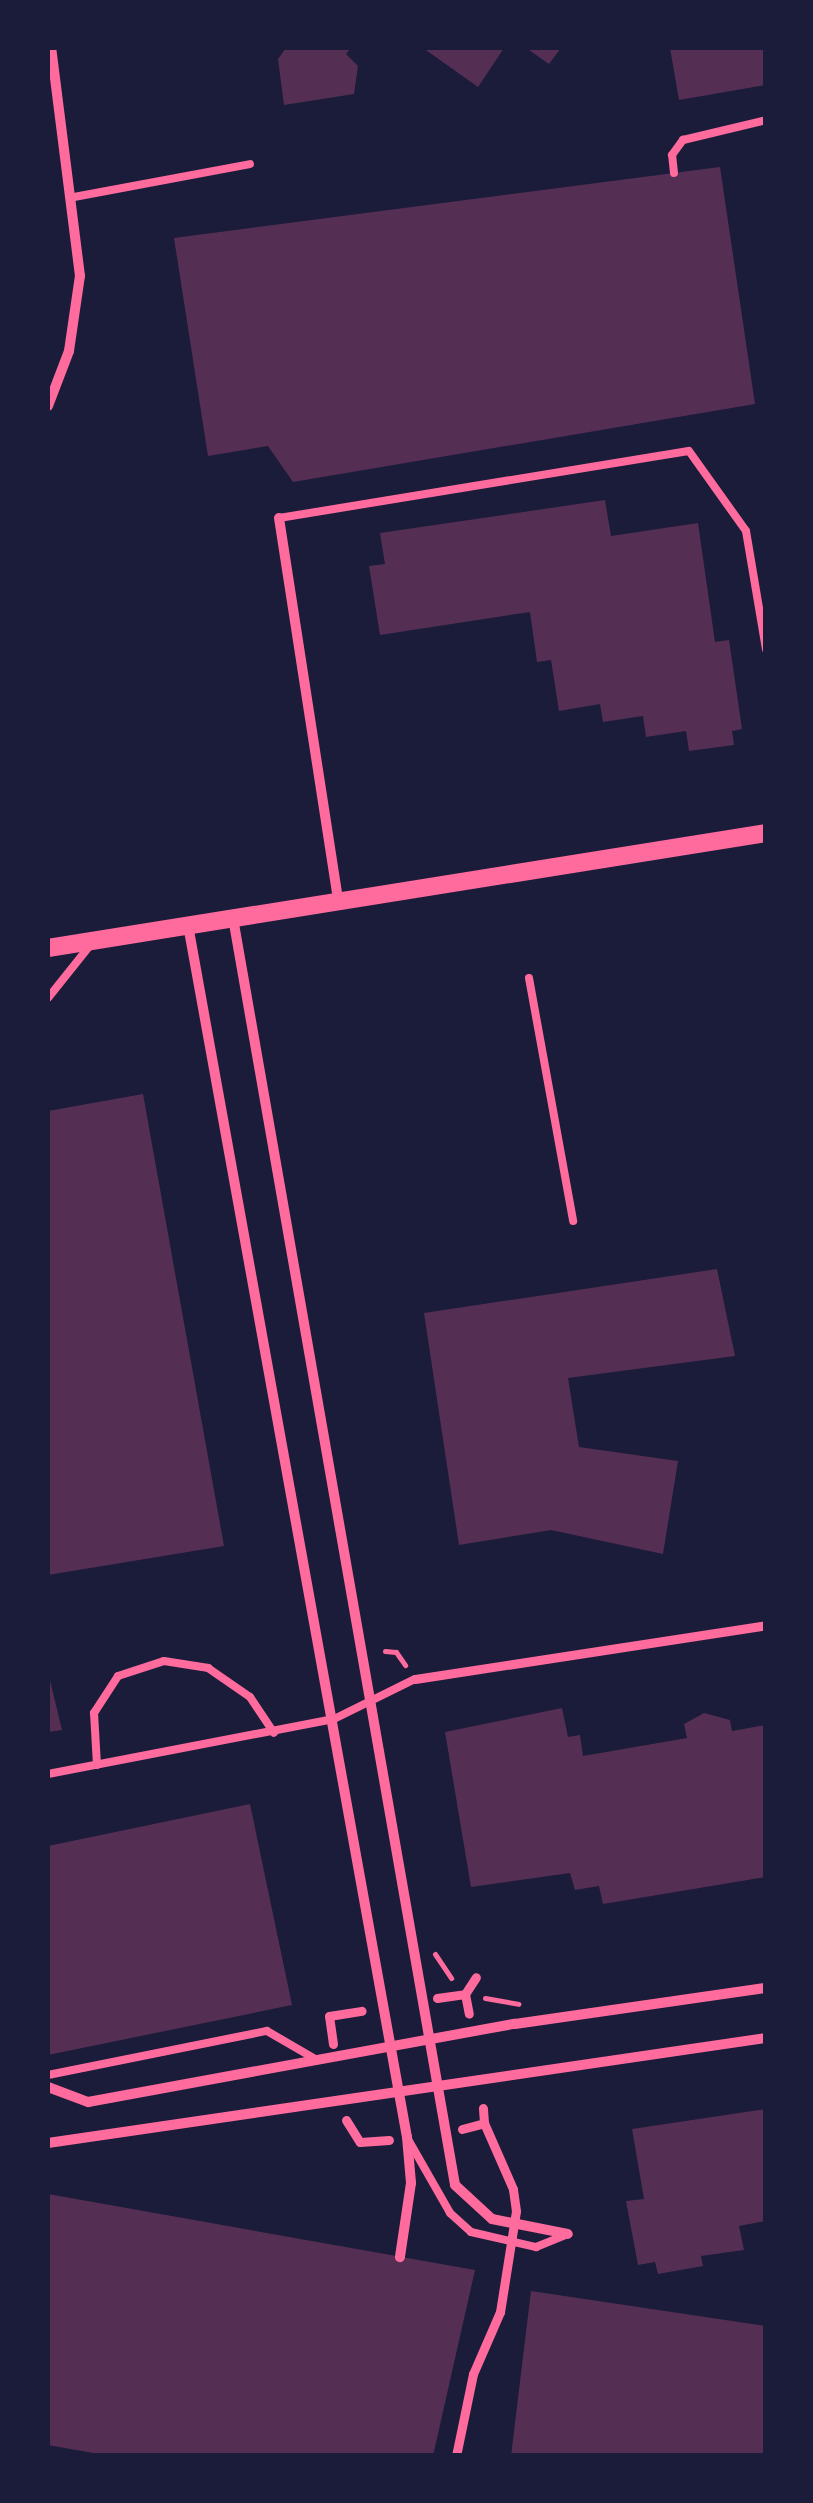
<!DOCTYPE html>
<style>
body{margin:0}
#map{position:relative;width:813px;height:2503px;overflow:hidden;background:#1b1b3a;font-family:"PT Sans Narrow",sans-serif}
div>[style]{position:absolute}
.building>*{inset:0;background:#542f53}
.path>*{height:5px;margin:-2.5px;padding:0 2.5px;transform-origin:2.5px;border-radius:2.5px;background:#ff6b9d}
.service>*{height:8px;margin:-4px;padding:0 4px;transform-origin:4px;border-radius:4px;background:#ff6b9d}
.pedestrian>*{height:9px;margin:-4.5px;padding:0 4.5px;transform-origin:4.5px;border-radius:4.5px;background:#ff6b9d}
.minor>*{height:10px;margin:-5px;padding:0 5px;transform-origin:5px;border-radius:5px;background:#ff6b9d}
.tertiary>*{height:18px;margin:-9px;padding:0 9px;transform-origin:9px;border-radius:9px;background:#ff6b9d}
span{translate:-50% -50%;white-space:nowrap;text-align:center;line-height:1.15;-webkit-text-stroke:8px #1b1b3a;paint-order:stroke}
.frame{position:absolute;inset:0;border:50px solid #1b1b3a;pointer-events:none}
</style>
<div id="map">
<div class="building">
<div style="clip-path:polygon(286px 48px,351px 48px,346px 54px,358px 66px,354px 94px,284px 105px,278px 59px)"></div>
<div style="clip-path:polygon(423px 48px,504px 48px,478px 87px)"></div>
<div style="clip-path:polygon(526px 48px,561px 48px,549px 64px)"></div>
<div style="clip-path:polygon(670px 48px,766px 48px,766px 85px,679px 100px)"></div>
<div style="clip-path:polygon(720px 167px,755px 404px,293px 482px,268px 446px,208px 456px,174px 238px)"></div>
<div style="clip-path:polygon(605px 500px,611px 536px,698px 523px,715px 642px,729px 640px,742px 729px,732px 731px,734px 745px,689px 751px,686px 731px,646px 737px,643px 716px,603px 722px,600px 704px,559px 711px,551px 660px,537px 662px,530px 612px,380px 635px,369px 566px,385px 564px,380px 533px)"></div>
<div style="clip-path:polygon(143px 1094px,224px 1546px,48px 1575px,48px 1111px)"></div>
<div style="clip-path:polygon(717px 1269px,735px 1356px,568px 1378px,579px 1447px,678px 1461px,663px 1554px,551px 1530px,459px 1545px,424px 1313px)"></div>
<div style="clip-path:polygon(48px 1672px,62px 1730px,48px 1732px)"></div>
<div style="clip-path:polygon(562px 1708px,568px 1737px,580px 1735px,583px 1756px,687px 1738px,684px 1724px,704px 1713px,730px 1720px,732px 1731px,766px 1725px,766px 1877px,603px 1904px,599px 1886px,575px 1890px,570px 1873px,471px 1887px,445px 1732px)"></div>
<div style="clip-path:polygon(250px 1804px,292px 2005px,48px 2055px,48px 1846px)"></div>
<div style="clip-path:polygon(766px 2109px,766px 2221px,739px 2226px,744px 2250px,701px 2256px,703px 2266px,658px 2274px,655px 2262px,638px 2265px,626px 2201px,644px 2199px,632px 2129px)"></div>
<div style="clip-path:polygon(48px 2194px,475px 2270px,433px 2456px,110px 2456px,48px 2445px)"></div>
<div style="clip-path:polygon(531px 2291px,766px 2326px,766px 2456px,511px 2456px)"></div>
</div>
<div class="path">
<div style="left:385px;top:1651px;width:11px;rotate:5deg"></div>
<div style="left:396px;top:1652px;width:16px;rotate:55deg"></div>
<div style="left:435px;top:1954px;width:29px;rotate:56deg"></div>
<div style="left:485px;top:1998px;width:34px;rotate:10deg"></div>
</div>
<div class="service">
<div style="left:674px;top:173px;width:18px;rotate:-96deg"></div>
<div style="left:672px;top:155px;width:19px;rotate:-54deg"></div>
<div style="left:683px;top:140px;width:85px;rotate:-13.5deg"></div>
<div style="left:74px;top:197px;width:179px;rotate:-10.6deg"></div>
<div style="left:279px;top:518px;width:415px;rotate:-9.3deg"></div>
<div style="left:689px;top:451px;width:98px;rotate:54.5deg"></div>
<div style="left:746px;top:531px;width:120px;rotate:80.4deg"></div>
<div style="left:529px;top:978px;width:247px;rotate:79.7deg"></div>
<div style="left:48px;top:998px;width:70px;rotate:-51.3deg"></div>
<div style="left:97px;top:1765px;width:52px;rotate:-93.3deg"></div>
<div style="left:94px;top:1713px;width:44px;rotate:-57deg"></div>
<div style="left:118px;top:1676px;width:48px;rotate:-18.1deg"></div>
<div style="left:164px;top:1661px;width:45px;rotate:9deg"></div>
<div style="left:208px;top:1668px;width:51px;rotate:34.6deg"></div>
<div style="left:250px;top:1697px;width:43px;rotate:56.3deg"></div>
<div style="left:48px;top:1774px;width:291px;rotate:-10.9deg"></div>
<div style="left:334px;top:1719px;width:90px;rotate:-26.3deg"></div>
<div style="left:48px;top:2075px;width:223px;rotate:-11.4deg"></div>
<div style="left:267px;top:2031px;width:58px;rotate:30.1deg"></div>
<div style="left:409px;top:2141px;width:83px;rotate:60.3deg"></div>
<div style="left:450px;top:2213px;width:28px;rotate:42deg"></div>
<div style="left:471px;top:2232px;width:67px;rotate:13deg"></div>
<div style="left:536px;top:2247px;width:35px;rotate:-22deg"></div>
</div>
<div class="pedestrian">
<div style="left:415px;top:1679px;width:355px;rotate:-8.7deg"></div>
<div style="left:465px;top:1994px;width:20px;rotate:-57deg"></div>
<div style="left:437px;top:1998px;width:28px;rotate:-8deg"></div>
<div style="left:465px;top:1994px;width:20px;rotate:79deg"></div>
<div style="left:333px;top:2044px;width:28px;rotate:-98deg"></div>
<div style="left:329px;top:2016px;width:33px;rotate:-9deg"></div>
<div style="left:346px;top:2120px;width:26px;rotate:58deg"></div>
<div style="left:360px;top:2142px;width:29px;rotate:-4deg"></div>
<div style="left:462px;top:2129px;width:23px;rotate:-15deg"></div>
<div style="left:484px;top:2123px;width:15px;rotate:-94deg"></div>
<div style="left:456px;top:2456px;width:84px;rotate:-78.3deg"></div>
<div style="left:473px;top:2374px;width:68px;rotate:-66.5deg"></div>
<div style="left:500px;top:2312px;width:102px;rotate:-81deg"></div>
<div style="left:516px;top:2211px;width:22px;rotate:-98deg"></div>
<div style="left:513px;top:2189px;width:72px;rotate:-113.7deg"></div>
</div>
<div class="minor">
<div style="left:48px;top:406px;width:59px;rotate:-69.1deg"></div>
<div style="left:69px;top:351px;width:76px;rotate:-81.7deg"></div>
<div style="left:80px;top:276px;width:230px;rotate:-97.2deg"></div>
<div style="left:279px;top:518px;width:387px;rotate:81.2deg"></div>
<div style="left:233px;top:918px;width:1286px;rotate:80.06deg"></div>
<div style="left:455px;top:2185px;width:50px;rotate:42.6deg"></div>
<div style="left:492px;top:2219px;width:77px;rotate:11.2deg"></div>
<div style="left:188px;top:925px;width:1232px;rotate:79.76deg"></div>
<div style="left:407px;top:2137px;width:46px;rotate:85deg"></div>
<div style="left:411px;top:2183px;width:75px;rotate:98.5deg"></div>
<div style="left:48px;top:2087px;width:43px;rotate:20.6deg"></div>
<div style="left:88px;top:2102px;width:434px;rotate:-10.4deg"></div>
<div style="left:515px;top:2024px;width:254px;rotate:-8.2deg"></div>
<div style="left:48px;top:2143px;width:726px;rotate:-8.32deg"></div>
</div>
<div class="tertiary">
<div style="left:48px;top:948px;width:727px;rotate:-9.1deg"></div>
</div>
<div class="frame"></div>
</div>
